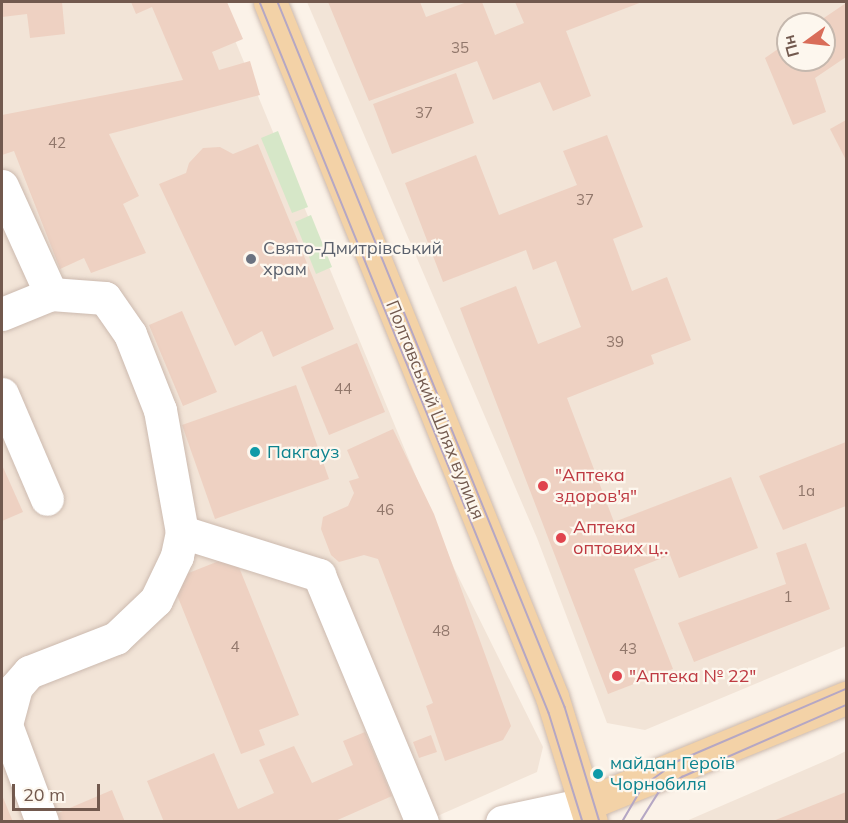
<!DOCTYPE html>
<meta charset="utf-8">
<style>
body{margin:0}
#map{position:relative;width:848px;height:823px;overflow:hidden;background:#fbf2e8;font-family:Mulish,sans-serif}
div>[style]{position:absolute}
.residential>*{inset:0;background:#f2e4d7}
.green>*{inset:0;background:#d6e7c8}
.building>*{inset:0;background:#eed1c2}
.roads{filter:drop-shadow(0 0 2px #ccbaaf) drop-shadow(0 0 2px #ccbaaf)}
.minor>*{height:33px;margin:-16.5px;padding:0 16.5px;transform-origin:16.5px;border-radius:16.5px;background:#fff}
.major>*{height:33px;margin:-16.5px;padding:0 16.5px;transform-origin:16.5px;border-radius:16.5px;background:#f3d2a7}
.tram>*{height:1.5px;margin:-0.75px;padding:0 0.75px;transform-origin:0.75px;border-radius:0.75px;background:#b5a7c4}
.dots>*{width:16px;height:16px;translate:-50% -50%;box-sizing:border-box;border:3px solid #fdf7ee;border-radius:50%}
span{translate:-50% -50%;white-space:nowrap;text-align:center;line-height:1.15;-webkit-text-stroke:4.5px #fdf7ee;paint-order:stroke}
.number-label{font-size:15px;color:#91776b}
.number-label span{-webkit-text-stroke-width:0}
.worship-label{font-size:18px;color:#5b616d}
.left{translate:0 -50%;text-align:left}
.street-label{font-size:18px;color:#72594e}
.culture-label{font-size:18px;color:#0d838f}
.health-label{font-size:18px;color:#be3a42}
.frame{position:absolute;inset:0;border:3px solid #72594e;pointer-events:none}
.north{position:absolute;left:776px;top:12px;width:60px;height:60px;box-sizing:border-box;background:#fdf7ee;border:2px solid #c5b8ae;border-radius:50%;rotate:255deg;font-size:16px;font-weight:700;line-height:24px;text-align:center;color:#72594e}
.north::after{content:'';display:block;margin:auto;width:21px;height:27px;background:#d96d59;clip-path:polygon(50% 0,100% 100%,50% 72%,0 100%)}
.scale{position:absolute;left:12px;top:784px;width:88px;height:27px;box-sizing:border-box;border:3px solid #72594e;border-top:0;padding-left:8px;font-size:18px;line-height:21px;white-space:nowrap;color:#72594e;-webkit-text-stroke:4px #fdf7ee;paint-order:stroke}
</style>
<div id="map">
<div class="residential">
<div style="clip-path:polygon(2px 2px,219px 2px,454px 568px,543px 747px,537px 772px,426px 821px,2px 822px)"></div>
<div style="clip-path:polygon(evenodd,307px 2px,846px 2px,846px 646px,645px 730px,607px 723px,537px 538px,307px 2px,788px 24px,824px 24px,824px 60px,788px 60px,788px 24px)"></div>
<div style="clip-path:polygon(846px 751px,846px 821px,684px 822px,832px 758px)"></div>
</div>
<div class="green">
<div style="clip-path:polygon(278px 131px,308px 207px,292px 213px,261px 138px)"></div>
<div style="clip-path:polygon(311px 215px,332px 267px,316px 274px,295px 222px)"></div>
</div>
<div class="building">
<div style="clip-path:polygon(2px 2px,62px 2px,65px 34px,30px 38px,27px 14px,2px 17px)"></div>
<div style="clip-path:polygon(131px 2px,227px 2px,243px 39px,212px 52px,219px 70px,250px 61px,260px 95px,109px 134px,139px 196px,123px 204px,146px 253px,91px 273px,84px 258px,60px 269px,14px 151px,2px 155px,2px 115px,183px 80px,152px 7px,136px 14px)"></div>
<div style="clip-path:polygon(328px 2px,420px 2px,426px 17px,467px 2px,482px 2px,495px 35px,524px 23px,515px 2px,642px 2px,566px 31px,591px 96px,553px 111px,540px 82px,493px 100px,477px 61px,369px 101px)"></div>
<div style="clip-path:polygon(846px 3px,846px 57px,815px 78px,826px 112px,793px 125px,765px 58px,788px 42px,788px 60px,824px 60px,824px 24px,815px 24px)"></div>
<div style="clip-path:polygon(456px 73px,474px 123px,392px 154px,373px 104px)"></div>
<div style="clip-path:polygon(846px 120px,846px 160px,830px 129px)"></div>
<div style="clip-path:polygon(607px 135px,643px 227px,613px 239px,632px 291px,667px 277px,691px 340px,651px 355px,654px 364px,567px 398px,614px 522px,731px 477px,758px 548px,679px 578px,670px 555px,634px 569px,673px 669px,608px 694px,460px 308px,516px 286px,538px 344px,581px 327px,556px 261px,533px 270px,526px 250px,443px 282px,405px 183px,476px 155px,499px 215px,577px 185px,563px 151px)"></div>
<div style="clip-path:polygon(258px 144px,334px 329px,273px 357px,262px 331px,235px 346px,159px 184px,186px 173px,189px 163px,203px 148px,220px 147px,233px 154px)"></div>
<div style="clip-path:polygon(182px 311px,217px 392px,183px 406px,149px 325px)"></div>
<div style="clip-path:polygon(357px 343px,385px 412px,329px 435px,301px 367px)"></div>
<div style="clip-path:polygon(296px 385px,329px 479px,215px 519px,182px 425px)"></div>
<div style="clip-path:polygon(393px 429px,434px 514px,511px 726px,503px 740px,445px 761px,426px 706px,433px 703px,378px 559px,364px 555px,339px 562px,331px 555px,321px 529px,323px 517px,348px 506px,354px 493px,349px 481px,359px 478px,347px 450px)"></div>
<div style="clip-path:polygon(846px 442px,846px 506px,783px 530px,759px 476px)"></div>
<div style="clip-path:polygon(2px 465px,23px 512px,2px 521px)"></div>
<div style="clip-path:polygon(806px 543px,830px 609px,694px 662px,678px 623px,786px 584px,776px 553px)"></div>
<div style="clip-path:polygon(234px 555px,299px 715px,259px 730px,265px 745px,241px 754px,171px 580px)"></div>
<div style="clip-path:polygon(365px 732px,392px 796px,333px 822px,164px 822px,147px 781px,214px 753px,238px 809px,274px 793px,259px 760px,294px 746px,312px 783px,353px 765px,343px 741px)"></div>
<div style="clip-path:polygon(431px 735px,437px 752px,419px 758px,413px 742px)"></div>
<div style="clip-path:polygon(112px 790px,125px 822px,54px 822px,51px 816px)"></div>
<div style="clip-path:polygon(846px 792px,846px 822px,773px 822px,773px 821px)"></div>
<div style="clip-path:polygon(2px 795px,13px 822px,2px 822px)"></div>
</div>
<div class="roads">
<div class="minor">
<div style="left:2px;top:186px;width:119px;rotate:65.6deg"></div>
<div style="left:2px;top:314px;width:53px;rotate:-22.2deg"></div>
<div style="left:51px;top:294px;width:54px;rotate:4.2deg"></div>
<div style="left:105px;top:298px;width:44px;rotate:55.2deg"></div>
<div style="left:130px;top:334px;width:82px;rotate:68.5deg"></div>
<div style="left:160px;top:410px;width:124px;rotate:79.8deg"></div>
<div style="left:182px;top:532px;width:25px;rotate:102deg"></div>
<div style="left:177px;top:556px;width:49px;rotate:115.5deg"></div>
<div style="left:156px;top:600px;width:55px;rotate:136.5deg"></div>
<div style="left:116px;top:638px;width:93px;rotate:158.7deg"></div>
<div style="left:29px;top:672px;width:20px;rotate:131deg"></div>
<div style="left:16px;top:687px;width:39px;rotate:105deg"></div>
<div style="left:6px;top:725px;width:103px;rotate:69.6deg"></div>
<div style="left:2px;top:394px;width:114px;rotate:66.8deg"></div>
<div style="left:182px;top:532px;width:144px;rotate:17.4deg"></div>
<div style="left:319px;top:575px;width:268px;rotate:67.4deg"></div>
<div style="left:502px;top:822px;width:86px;rotate:-12.1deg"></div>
</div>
<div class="major">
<div style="left:270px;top:2px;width:750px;rotate:67.91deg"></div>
<div style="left:552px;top:697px;width:131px;rotate:72.7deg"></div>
<div style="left:586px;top:804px;width:281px;rotate:-22.2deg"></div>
</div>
</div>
<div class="tram">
<div style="left:260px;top:2px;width:767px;rotate:67.88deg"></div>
<div style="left:549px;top:713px;width:114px;rotate:72.7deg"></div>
<div style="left:278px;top:2px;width:761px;rotate:67.85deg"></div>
<div style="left:565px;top:707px;width:120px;rotate:73.1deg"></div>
<div style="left:622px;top:822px;width:42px;rotate:-59.7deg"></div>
<div style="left:643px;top:786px;width:43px;rotate:-35.5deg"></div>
<div style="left:678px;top:761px;width:183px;rotate:-23.2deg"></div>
<div style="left:640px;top:822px;width:34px;rotate:-58deg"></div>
<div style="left:658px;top:793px;width:29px;rotate:-34deg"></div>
<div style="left:682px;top:777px;width:179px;rotate:-23.7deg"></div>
</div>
<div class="dots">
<div style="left:251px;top:259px;background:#6b7280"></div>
<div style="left:255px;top:452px;background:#0f9aa8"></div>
<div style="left:543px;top:486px;background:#e0444e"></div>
<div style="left:561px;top:538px;background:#e0444e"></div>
<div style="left:617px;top:676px;background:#e0444e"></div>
<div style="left:598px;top:774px;background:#0f9aa8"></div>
</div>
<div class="number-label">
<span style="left:460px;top:48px">35</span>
<span style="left:424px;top:113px">37</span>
<span style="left:57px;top:143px">42</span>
<span style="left:585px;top:200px">37</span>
<span style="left:615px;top:342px">39</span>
<span style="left:343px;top:389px">44</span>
<span style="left:806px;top:491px">1а</span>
<span style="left:385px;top:510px">46</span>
<span style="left:788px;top:597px">1</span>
<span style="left:441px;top:631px">48</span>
<span style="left:235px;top:647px">4</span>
<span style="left:628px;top:649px">43</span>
</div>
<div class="worship-label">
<span class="left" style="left:263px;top:259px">Свято-Дмитрівський<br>храм</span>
</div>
<div class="street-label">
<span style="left:435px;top:410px;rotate:68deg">Полтавський Шлях вулиця</span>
</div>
<div class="culture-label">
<span class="left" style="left:267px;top:452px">Пакгауз</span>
<span class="left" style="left:610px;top:774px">майдан Героїв<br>Чорнобиля</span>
</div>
<div class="health-label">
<span class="left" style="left:555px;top:486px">"Аптека<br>здоров'я"</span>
<span class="left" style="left:573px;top:538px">Аптека<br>оптових ц‥</span>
<span class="left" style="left:629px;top:676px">"Аптека № 22"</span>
</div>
<div class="frame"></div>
<div class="north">Пн</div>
<div class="scale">20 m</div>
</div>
